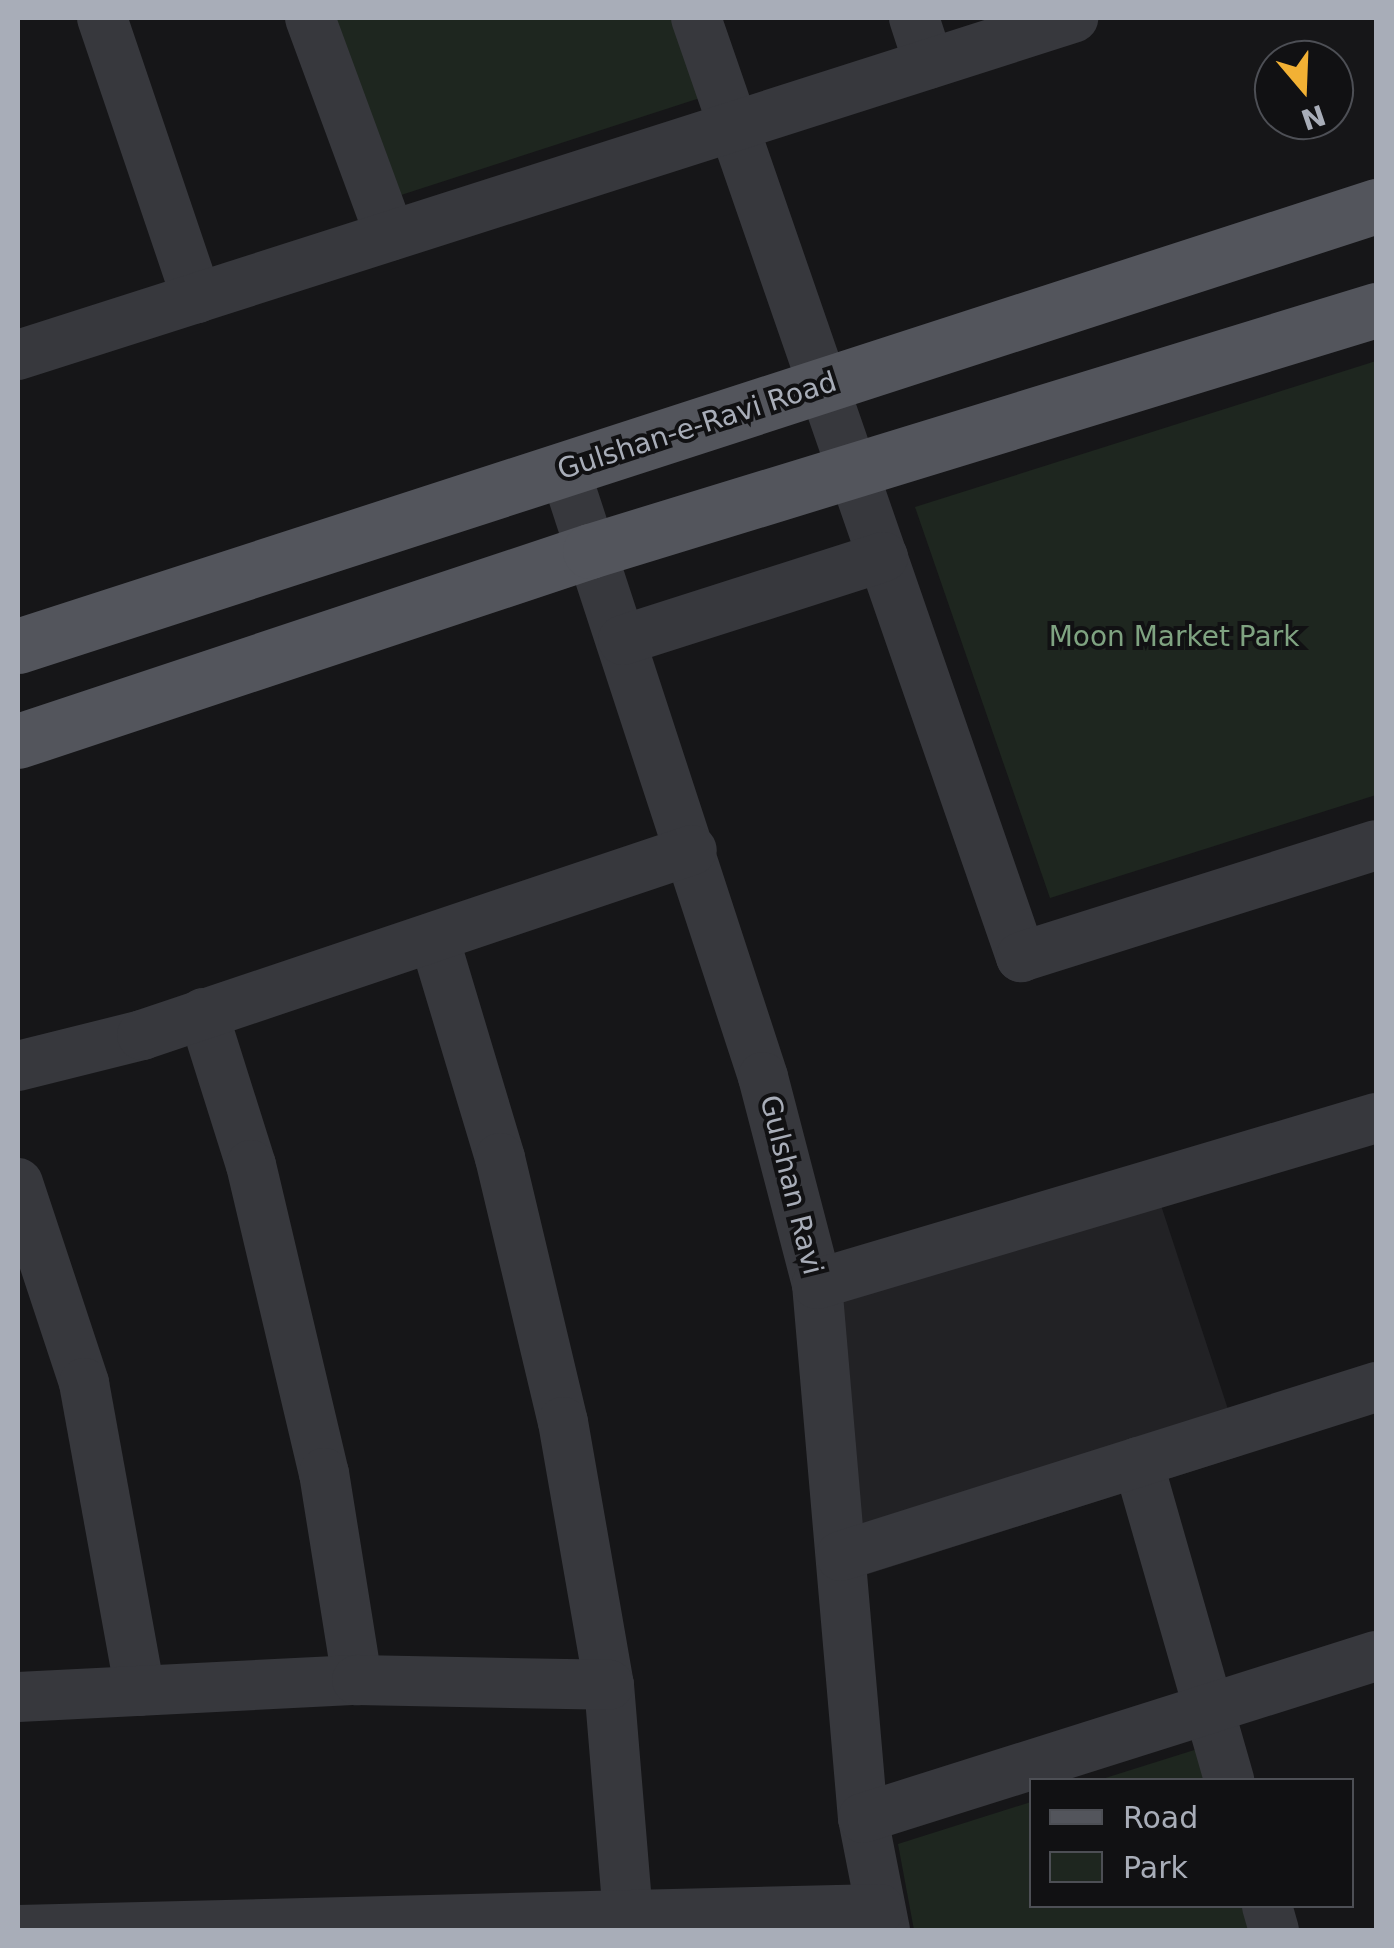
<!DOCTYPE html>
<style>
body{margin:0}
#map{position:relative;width:1394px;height:1948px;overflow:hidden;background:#161618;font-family:"DejaVu Sans",sans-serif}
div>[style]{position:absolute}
.built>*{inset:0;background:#222225}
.green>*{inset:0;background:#1e261f}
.minor>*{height:50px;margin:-25px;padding:0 25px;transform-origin:25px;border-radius:25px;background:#37383d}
.major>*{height:55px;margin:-27.5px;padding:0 27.5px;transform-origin:27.5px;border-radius:27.5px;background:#53555c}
span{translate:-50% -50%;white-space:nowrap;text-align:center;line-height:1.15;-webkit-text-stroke:8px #111113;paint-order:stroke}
.street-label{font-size:28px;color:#a8adb8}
.park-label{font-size:28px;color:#7fa381}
.frame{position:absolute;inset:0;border:20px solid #a8adb8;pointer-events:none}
.legend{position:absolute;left:1029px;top:1778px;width:325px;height:130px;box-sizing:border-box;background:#111113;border:2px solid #4d4f55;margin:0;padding:12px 18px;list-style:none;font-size:30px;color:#a8adb8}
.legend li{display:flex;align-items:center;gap:20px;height:50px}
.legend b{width:50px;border:2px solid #4d4f55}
.north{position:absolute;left:1254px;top:40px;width:100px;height:100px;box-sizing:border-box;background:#111113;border:2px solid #4d4f55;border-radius:50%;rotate:161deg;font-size:28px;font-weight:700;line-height:40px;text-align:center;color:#a8adb8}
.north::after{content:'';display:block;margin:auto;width:35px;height:45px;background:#f2b134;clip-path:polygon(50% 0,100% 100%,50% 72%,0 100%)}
</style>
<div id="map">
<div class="built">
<div style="clip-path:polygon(1154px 1184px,1243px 1455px,840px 1583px,817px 1284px)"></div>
</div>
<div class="green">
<div style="clip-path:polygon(335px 18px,674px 18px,700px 98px,398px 196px)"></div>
<div style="clip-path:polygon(1376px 361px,1376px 795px,1050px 898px,915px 507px)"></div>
<div style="clip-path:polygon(1207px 1746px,1216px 1780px,1099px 1780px)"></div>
<div style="clip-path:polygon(1031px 1802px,1032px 1906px,1251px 1906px,1258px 1930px,914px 1930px,898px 1844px)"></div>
</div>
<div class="minor">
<div style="left:102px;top:18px;width:296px;rotate:71.3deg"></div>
<div style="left:310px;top:18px;width:232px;rotate:69.8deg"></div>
<div style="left:696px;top:18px;width:994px;rotate:70.91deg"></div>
<div style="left:1021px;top:957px;width:372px;rotate:-17.5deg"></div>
<div style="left:914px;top:18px;width:48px;rotate:71.9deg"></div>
<div style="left:18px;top:355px;width:1108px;rotate:-17.72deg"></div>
<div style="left:564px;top:468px;width:641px;rotate:71.9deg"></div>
<div style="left:763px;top:1077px;width:214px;rotate:75.4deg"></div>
<div style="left:817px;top:1284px;width:536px;rotate:85.08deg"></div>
<div style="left:863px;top:1818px;width:114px;rotate:78.9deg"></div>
<div style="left:623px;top:640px;width:273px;rotate:-17.7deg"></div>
<div style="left:434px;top:938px;width:230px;rotate:73.3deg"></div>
<div style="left:500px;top:1158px;width:271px;rotate:76.6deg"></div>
<div style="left:563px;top:1422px;width:267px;rotate:80.1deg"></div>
<div style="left:609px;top:1685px;width:246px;rotate:85.3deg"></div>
<div style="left:203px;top:1013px;width:159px;rotate:72.5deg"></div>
<div style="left:251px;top:1165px;width:317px;rotate:76.7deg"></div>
<div style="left:324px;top:1473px;width:210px;rotate:80.9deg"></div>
<div style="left:18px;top:1066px;width:128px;rotate:-14deg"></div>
<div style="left:142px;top:1035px;width:580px;rotate:-18.59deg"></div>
<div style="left:18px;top:1183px;width:211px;rotate:71.7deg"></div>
<div style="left:84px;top:1383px;width:313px;rotate:79.7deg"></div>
<div style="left:817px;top:1284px;width:583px;rotate:-16.54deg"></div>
<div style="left:1138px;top:1462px;width:331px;rotate:74deg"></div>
<div style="left:841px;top:1556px;width:561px;rotate:-17.53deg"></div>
<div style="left:18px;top:1697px;width:339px;rotate:-2.9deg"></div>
<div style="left:357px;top:1680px;width:252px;rotate:1.1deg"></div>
<div style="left:863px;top:1818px;width:538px;rotate:-17.53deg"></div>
<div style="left:1267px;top:1906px;width:25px;rotate:74deg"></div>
<div style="left:18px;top:1930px;width:862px;rotate:-1.4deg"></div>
</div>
<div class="major">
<div style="left:18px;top:646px;width:1428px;rotate:-17.95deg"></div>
<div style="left:18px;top:741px;width:603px;rotate:-18.37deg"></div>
<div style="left:590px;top:551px;width:822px;rotate:-17.05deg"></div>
</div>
<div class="street-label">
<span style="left:697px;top:426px;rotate:-18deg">Gulshan-e-Ravi Road</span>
<span style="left:791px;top:1185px;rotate:76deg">Gulshan Ravi</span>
</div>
<div class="park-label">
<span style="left:1174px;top:637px">Moon Market Park</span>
</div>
<div class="frame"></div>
<ul class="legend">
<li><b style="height:12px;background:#53555c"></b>Road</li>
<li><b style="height:28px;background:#1e261f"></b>Park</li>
</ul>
<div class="north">N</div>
</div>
